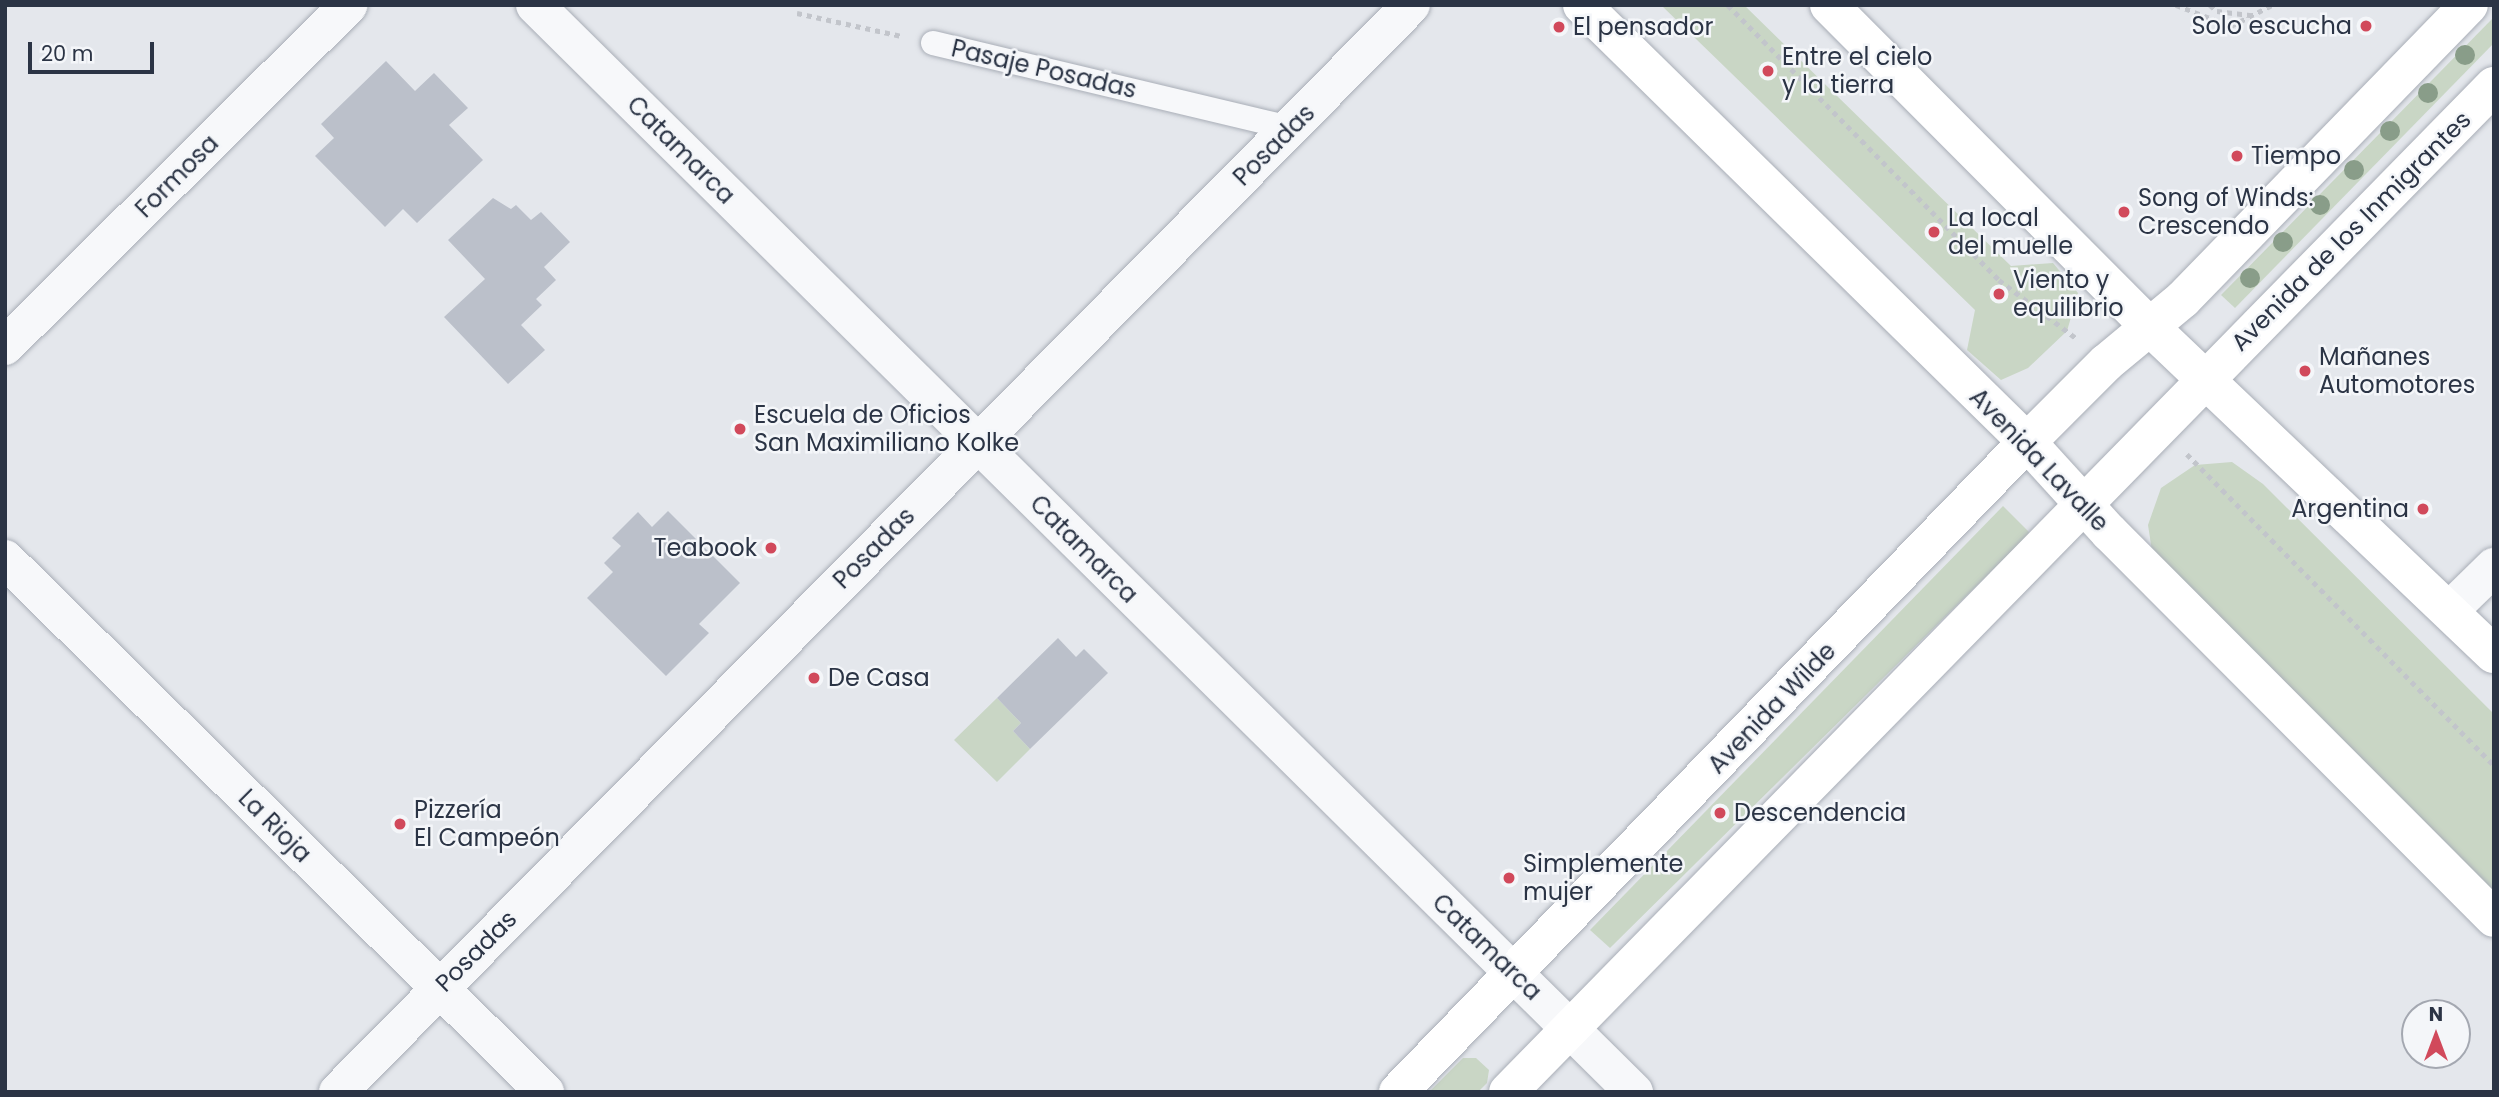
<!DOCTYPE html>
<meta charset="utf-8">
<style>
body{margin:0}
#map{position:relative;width:2499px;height:1097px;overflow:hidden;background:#e4e7ec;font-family:Poppins,sans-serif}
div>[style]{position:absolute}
.green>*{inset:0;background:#c9d6c5}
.building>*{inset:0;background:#bbc0ca}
.path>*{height:4.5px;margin-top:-2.25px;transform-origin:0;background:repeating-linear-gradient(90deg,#c2c5cb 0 5px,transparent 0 10px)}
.roads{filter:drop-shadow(0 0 2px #a9aeb7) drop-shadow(0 0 2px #a9aeb7)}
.lane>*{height:24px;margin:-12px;padding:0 12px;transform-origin:12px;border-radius:12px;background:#f7f8fa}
.street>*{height:38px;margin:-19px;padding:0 19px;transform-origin:19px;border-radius:19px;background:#f7f8fa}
.secondary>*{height:38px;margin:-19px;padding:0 19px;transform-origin:19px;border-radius:19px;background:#fff}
.trees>*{width:20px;height:20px;margin:-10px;border-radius:50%;background:#899d89}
.dots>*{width:19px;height:19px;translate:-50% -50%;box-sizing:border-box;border:4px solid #f4f6f9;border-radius:50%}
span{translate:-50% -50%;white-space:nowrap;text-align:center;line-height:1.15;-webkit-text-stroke:5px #f4f6f9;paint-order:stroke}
.poi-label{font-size:24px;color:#2b3445}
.right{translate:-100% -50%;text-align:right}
.left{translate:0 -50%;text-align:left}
.street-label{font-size:24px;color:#2b3445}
.frame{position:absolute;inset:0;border:7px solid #2b3445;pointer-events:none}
.north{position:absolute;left:2401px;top:999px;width:70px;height:70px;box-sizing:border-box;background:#f4f6f9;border:2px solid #a4a8b1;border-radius:50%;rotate:0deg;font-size:19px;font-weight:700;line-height:28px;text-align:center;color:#2b3445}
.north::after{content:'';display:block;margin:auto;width:24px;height:32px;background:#d1495b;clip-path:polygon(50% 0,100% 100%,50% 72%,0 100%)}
.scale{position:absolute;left:28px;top:42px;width:126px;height:32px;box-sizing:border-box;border:4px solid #2b3445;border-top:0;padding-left:9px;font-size:21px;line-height:24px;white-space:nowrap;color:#2b3445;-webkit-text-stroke:5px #f4f6f9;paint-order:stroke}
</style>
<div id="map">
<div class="green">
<div style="clip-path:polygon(1661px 5px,1744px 5px,2011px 266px,2053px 263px,2078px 293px,2067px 331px,2028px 368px,2001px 380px,1967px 350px,1975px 310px)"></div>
<div style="clip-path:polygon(2494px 17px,2494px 43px,2235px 308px,2221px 295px)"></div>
<div style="clip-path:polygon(2232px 462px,2263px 484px,2494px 714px,2494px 896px,2152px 551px,2148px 525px,2161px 488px,2195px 465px)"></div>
<div style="clip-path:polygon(2003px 506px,2030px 533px,1610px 948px,1590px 930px)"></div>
<div style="clip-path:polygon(997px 698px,1021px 723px,1013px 731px,1030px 749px,997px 782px,954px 740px)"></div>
<div style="clip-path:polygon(1463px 1058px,1476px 1058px,1489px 1070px,1487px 1083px,1478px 1092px,1429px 1092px)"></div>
</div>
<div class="building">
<div style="clip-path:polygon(386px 61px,415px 91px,434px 73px,468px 108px,449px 125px,483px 160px,417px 223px,403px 209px,385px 227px,315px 156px,334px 138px,321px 124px)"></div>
<div style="clip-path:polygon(493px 198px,511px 209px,516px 205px,531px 220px,541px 212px,570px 242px,544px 267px,556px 280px,536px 299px,542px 305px,521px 325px,545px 350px,508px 384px,444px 317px,485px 279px,448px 240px)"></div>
<div style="clip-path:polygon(668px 511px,740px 583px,699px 624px,709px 633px,666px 676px,587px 598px,613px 572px,604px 563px,621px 546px,612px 538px,638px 512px,652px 527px)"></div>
<div style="clip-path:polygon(1058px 638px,1076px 657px,1084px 649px,1108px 673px,1030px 749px,1013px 731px,1021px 723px,997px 698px)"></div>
</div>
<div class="path">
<div style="left:1728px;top:5px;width:386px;rotate:45.4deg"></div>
<div style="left:1999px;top:280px;width:96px;rotate:37deg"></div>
<div style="left:2176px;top:5px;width:59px;rotate:20.9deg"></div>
<div style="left:2231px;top:26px;width:46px;rotate:-27.1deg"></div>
<div style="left:2210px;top:5px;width:9px;rotate:41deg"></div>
<div style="left:2217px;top:11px;width:39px;rotate:7deg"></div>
<div style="left:797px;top:13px;width:107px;rotate:12.4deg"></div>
<div style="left:2187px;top:454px;width:437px;rotate:45.4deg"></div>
</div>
<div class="roads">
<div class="lane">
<div style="left:933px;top:43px;width:368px;rotate:13.4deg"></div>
</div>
<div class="street">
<div style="left:535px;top:5px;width:1546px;rotate:44.69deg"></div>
<div style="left:5px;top:346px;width:484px;rotate:-44.8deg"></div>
<div style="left:5px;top:559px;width:759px;rotate:44.63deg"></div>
<div style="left:2450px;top:610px;width:62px;rotate:-44.3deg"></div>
<div style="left:338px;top:1092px;width:1527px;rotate:-45.37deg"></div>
</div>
<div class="secondary">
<div style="left:1582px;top:5px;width:624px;rotate:44.48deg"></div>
<div style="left:2027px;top:442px;width:122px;rotate:47.7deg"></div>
<div style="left:2109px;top:532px;width:545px;rotate:45.07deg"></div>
<div style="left:1829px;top:5px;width:452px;rotate:45.1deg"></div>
<div style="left:2148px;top:325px;width:477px;rotate:43.6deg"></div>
<div style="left:1398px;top:1092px;width:905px;rotate:-45.94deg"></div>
<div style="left:2027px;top:442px;width:112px;rotate:-45deg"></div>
<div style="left:2106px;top:363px;width:100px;rotate:-39.7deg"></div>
<div style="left:2183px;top:299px;width:410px;rotate:-45.8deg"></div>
<div style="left:1508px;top:1092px;width:1409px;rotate:-45.58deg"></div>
</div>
</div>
<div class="trees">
<div style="left:2465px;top:55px"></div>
<div style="left:2428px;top:93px"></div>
<div style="left:2390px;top:131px"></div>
<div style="left:2354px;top:170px"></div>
<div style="left:2320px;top:205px"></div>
<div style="left:2283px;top:242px"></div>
<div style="left:2250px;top:278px"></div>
</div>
<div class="dots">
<div style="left:2366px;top:26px;background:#d1495b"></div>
<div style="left:1559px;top:27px;background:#d1495b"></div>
<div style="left:1768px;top:71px;background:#d1495b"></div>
<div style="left:2237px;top:156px;background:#d1495b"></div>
<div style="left:2124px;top:212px;background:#d1495b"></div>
<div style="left:1934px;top:232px;background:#d1495b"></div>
<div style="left:1999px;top:294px;background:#d1495b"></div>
<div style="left:2305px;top:371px;background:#d1495b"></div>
<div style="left:740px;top:429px;background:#d1495b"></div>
<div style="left:2423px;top:509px;background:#d1495b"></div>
<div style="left:771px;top:548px;background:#d1495b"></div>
<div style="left:814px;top:678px;background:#d1495b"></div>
<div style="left:1720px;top:813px;background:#d1495b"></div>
<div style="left:400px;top:824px;background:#d1495b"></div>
<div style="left:1509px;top:878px;background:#d1495b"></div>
</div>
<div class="poi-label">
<span class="right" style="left:2352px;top:26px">Solo escucha</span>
<span class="left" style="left:1573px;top:27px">El pensador</span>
<span class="left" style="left:1782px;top:71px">Entre el cielo<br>y la tierra</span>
<span class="left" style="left:2251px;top:156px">Tiempo</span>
<span class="left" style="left:2138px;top:212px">Song of Winds:<br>Crescendo</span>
<span class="left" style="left:1948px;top:232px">La local<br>del muelle</span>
<span class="left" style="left:2013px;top:294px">Viento y<br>equilibrio</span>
<span class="left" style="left:2319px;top:371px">Mañanes<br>Automotores</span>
<span class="left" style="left:754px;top:429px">Escuela de Oficios<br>San Maximiliano Kolke</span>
<span class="right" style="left:2409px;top:509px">Argentina</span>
<span class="right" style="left:757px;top:548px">Teabook</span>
<span class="left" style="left:828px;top:678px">De Casa</span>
<span class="left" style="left:414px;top:824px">Pizzería<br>El Campeón</span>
<span class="left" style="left:1734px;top:813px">Descendencia</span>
<span class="left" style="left:1523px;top:878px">Simplemente<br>mujer</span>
</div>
<div class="street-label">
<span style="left:1044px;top:69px;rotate:13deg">Pasaje Posadas</span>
<span style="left:1274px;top:145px;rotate:-45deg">Posadas</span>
<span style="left:681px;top:150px;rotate:45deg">Catamarca</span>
<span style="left:177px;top:176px;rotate:-45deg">Formosa</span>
<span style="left:2351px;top:231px;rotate:-45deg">Avenida de los Inmigrantes</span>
<span style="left:2039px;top:460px;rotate:46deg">Avenida Lavalle</span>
<span style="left:874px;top:548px;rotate:-45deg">Posadas</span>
<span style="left:1084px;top:549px;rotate:45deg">Catamarca</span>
<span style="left:1772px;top:708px;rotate:-46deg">Avenida Wilde</span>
<span style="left:275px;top:826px;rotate:45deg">La Rioja</span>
<span style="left:1487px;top:947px;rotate:44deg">Catamarca</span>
<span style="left:476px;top:951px;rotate:-45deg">Posadas</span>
</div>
<div class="frame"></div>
<div class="north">N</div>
<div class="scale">20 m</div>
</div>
